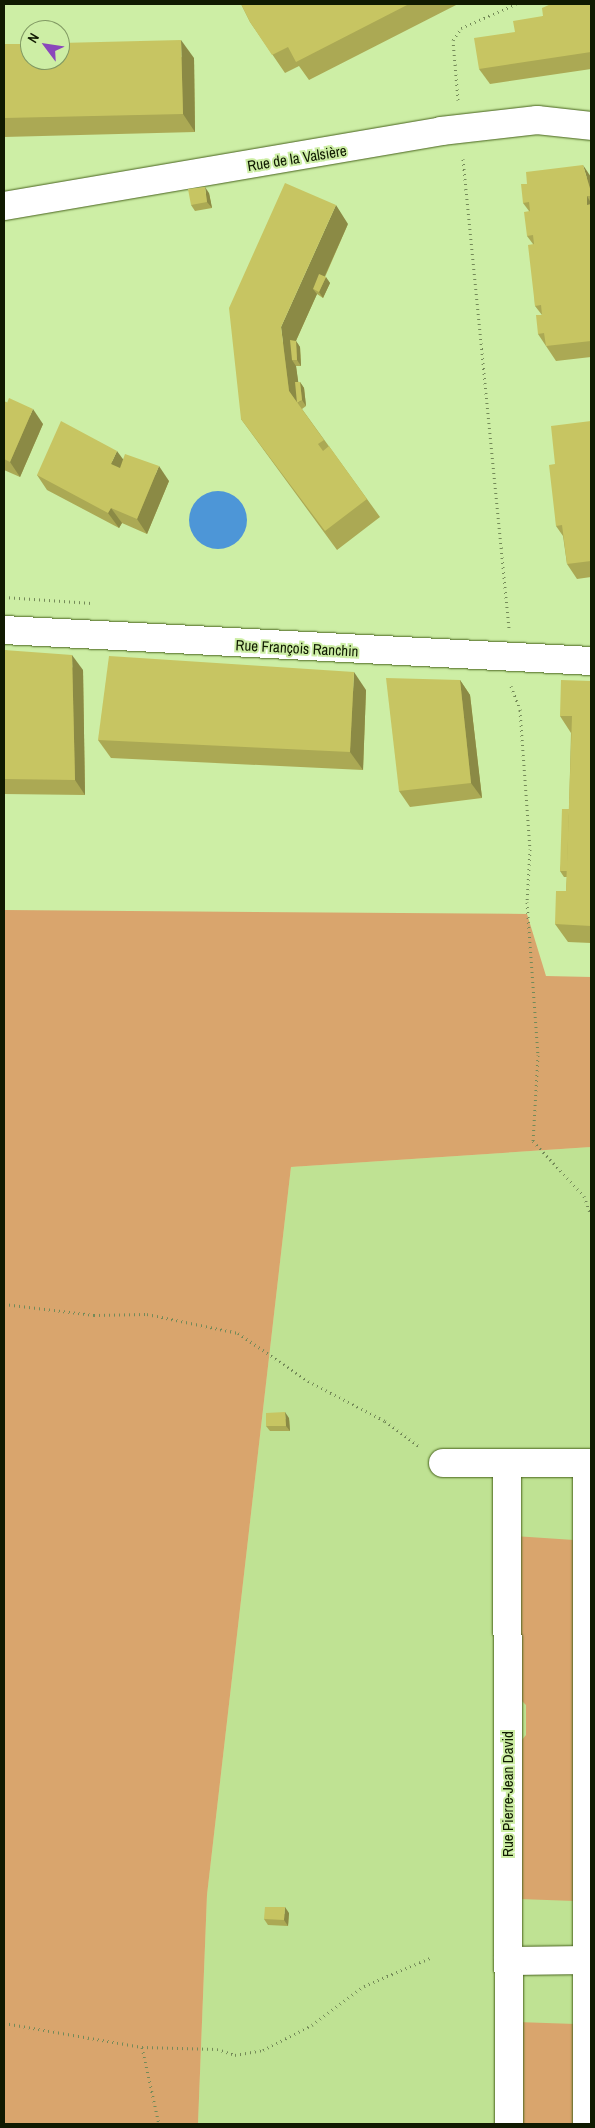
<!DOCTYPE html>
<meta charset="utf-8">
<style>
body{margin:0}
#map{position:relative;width:595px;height:2128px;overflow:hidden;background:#cdeea5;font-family:"Archivo Narrow",sans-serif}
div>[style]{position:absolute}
.built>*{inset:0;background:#bfe293}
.green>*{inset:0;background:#d9a56d}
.water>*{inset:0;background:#4d96d7}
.round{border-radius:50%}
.path>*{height:3px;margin-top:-1.5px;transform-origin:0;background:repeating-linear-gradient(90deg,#748a58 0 1px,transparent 0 5px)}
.roads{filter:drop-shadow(0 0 1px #47621c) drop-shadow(0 0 1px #47621c)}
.minor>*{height:28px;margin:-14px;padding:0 14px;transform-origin:14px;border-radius:14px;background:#fff}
.wall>*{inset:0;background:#aba954}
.shaded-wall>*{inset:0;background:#8b8a45}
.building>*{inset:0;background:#c7c562}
span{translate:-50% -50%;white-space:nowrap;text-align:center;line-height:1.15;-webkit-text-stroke:4px #cdeea5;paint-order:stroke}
.street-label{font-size:15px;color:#101a01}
.frame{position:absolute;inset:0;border:5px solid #101a01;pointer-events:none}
.north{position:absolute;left:20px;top:20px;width:50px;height:50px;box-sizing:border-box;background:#cdeea5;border:1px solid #819963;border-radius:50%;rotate:301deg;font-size:14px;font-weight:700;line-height:20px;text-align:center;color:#101a01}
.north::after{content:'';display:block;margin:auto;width:18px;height:22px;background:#8a47bb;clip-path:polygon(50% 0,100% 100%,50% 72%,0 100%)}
</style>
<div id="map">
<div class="built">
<div style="clip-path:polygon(591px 1147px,591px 2124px,198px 2124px,207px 1895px,291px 1167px)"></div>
</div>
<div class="green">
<div style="clip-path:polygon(4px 910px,527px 914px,546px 976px,591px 977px,591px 1147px,291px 1167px,207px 1895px,198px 2124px,4px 2124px)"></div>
<div style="clip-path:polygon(514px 1536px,574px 1540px,575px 1901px,519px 1899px,517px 1746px,526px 1735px,526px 1705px,516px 1695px)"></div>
<div style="clip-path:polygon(517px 2022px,575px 2024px,576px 2124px,517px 2124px)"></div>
</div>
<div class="water">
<div class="round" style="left:189px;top:491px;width:58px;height:58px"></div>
</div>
<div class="path">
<div style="left:458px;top:100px;width:60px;rotate:-94.8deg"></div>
<div style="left:453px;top:40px;width:14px;rotate:-56deg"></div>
<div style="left:461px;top:28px;width:60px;rotate:-23.6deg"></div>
<div style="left:463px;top:159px;width:471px;rotate:84.4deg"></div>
<div style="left:4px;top:597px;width:88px;rotate:3.9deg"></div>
<div style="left:511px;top:686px;width:26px;rotate:69deg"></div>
<div style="left:520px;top:710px;width:139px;rotate:85.9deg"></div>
<div style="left:530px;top:849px;width:53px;rotate:93.2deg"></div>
<div style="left:527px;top:902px;width:153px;rotate:85.9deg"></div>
<div style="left:538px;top:1055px;width:86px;rotate:93.3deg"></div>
<div style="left:533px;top:1141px;width:75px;rotate:47.2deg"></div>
<div style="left:584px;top:1196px;width:20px;rotate:70deg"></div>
<div style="left:4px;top:1304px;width:91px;rotate:7deg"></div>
<div style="left:94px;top:1315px;width:53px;rotate:-1.1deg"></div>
<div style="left:147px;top:1314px;width:93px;rotate:11.8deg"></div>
<div style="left:238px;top:1333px;width:85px;rotate:34.4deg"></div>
<div style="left:308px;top:1381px;width:87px;rotate:27.5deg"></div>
<div style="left:385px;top:1421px;width:44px;rotate:36.6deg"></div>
<div style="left:4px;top:2023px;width:140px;rotate:9.9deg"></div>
<div style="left:142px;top:2047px;width:75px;rotate:1.5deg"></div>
<div style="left:217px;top:2049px;width:19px;rotate:18deg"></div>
<div style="left:235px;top:2055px;width:28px;rotate:-10deg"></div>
<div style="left:263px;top:2050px;width:55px;rotate:-27deg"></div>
<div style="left:312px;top:2025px;width:65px;rotate:-36.9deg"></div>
<div style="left:364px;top:1986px;width:72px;rotate:-23deg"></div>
<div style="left:142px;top:2047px;width:79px;rotate:77.6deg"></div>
</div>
<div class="roads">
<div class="minor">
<div style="left:4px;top:206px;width:443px;rotate:-9.7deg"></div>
<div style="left:441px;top:131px;width:97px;rotate:-6.5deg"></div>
<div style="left:537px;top:120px;width:54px;rotate:6.3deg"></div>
<div style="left:4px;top:630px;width:588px;rotate:3.02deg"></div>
<div style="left:443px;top:1463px;width:148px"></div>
<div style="left:587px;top:1463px;width:661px;rotate:90deg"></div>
<div style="left:507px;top:1464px;width:660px;rotate:89.83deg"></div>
<div style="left:508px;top:1961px;width:83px;rotate:-0.7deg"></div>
</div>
</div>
<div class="wall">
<div style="clip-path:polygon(241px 4px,458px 4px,309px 80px,299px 66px,285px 73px,250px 22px)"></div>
<div style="clip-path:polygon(591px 4px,591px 69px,490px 84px,479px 69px,543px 16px)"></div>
<div style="clip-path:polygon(4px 44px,194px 58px,195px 132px,4px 137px)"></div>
<div style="clip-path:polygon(591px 177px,591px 357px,556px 361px,538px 334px,542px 315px,535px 306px,533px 244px,527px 236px,529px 211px,523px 203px,527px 184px)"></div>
<div style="clip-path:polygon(209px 193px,212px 208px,195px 211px,191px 205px)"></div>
<div style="clip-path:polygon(348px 224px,325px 277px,330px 283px,323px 298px,317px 294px,296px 341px,300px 347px,301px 366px,296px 366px,298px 382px,300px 382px,304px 388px,306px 406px,302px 409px,380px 517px,337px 550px,241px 419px)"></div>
<div style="clip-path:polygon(4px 401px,43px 424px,20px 477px,4px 470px)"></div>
<div style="clip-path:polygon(591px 421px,591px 577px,577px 579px,567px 564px,563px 536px,556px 526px,555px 464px)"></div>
<div style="clip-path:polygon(123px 459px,169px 481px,147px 534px,122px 523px,119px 528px,47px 490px,37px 475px)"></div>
<div style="clip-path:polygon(4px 650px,83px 670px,85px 795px,4px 794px)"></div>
<div style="clip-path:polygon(460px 680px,470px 695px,482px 798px,410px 807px,399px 791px)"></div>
<div style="clip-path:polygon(591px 681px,591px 943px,568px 942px,555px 924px,566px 891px,567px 877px,564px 877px,560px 871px,569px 809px,571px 733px,560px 716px)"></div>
<div style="clip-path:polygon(366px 690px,363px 770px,111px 758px,98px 740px)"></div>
<div style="clip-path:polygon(289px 1418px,290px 1431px,270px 1431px,266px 1426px)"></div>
<div style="clip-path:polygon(289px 1913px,288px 1926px,268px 1925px,264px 1919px)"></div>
</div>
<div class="shaded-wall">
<div style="clip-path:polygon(181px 40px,194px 58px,195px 132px,183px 114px)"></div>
<div style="clip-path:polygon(583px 165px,591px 177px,591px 192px)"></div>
<div style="clip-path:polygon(205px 187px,209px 193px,212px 208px,207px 202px)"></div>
<div style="clip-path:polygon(587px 196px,591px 203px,591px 210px,587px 205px)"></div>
<div style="clip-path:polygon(336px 205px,348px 224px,318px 291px,313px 289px,317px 294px,294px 345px,292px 360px,296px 366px,301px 401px,297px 403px,289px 391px,281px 327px)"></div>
<div style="clip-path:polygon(326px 277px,330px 283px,323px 298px,319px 292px)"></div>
<div style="clip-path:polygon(296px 341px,300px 347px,301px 366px,297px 360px)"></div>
<div style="clip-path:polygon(300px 382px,304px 388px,306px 406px,302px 400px)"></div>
<div style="clip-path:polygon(33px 409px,43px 424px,20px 477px,10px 462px)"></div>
<div style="clip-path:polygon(117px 451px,128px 466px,123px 476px,111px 464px)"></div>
<div style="clip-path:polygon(159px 466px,169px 481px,147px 534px,137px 519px)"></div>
<div style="clip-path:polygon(111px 508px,122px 523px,119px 528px,108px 513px)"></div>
<div style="clip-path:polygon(72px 655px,83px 670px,85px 795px,75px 780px)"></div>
<div style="clip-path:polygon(354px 672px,366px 690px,363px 770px,350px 752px)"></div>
<div style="clip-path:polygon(460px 680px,470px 695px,482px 798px,471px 783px)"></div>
<div style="clip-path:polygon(285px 1412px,289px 1418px,290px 1431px,286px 1426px)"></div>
<div style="clip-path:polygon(285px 1907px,289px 1913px,288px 1926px,284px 1920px)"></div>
</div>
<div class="building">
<div style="clip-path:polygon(241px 4px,409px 4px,296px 62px,288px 47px,272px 55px,250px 22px)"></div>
<div style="clip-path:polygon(551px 4px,591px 4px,591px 52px,479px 69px,474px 38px,515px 32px,513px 21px,543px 16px,542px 8px)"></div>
<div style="clip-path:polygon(181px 40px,183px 114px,4px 118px,4px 44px,30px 44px,30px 60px,60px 60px,60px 43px)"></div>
<div style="clip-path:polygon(583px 165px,591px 192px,591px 196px,587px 196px,587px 205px,591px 204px,591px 341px,546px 346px,544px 333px,538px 334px,536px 315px,542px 315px,541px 305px,535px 306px,528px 245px,534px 244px,533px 235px,527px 236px,524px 212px,530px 211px,529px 202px,523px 203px,521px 184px,527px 184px,526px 172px)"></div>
<div style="clip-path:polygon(285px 183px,336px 205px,281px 327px,289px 391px,324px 440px,318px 444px,323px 451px,329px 446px,367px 499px,325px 531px,241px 419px,229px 308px)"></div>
<div style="clip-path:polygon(205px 187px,207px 202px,191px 205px,188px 189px)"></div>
<div style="clip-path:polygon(319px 274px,326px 277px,319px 292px,313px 289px)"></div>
<div style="clip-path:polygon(290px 340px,296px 341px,297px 360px,292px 360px)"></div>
<div style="clip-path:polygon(295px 382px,300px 382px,302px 400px,297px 403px)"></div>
<div style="clip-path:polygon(9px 398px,33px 409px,10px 462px,4px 459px,4px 401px,7px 403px)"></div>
<div style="clip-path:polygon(61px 421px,117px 451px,111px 464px,120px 468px,125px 454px,159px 466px,137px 519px,111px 508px,108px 513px,37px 475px)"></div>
<div style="clip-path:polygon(591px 421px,591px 561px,567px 564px,562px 525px,556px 526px,549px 465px,555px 464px,551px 426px)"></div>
<div style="clip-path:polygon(4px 650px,72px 655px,75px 780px,4px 779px)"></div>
<div style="clip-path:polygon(109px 656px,354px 672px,350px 752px,98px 740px)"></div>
<div style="clip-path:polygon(386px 678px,460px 680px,471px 783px,399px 791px)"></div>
<div style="clip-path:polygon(561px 680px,591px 681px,591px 926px,555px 924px,556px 891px,566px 891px,572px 716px,560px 716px)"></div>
<div style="clip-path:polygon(562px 809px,569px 809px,567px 871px,560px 871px)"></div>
<div style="clip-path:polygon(285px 1412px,286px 1426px,266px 1426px,266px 1413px)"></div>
<div style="clip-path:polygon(265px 1907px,285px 1907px,284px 1920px,264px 1919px)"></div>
</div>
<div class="street-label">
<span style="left:297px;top:158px;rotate:-9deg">Rue de la Valsière</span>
<span style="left:297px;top:648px;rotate:3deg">Rue François Ranchin</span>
<span style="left:508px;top:1794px;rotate:-90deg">Rue Pierre-Jean David</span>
</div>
<div class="frame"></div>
<div class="north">N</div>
</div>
